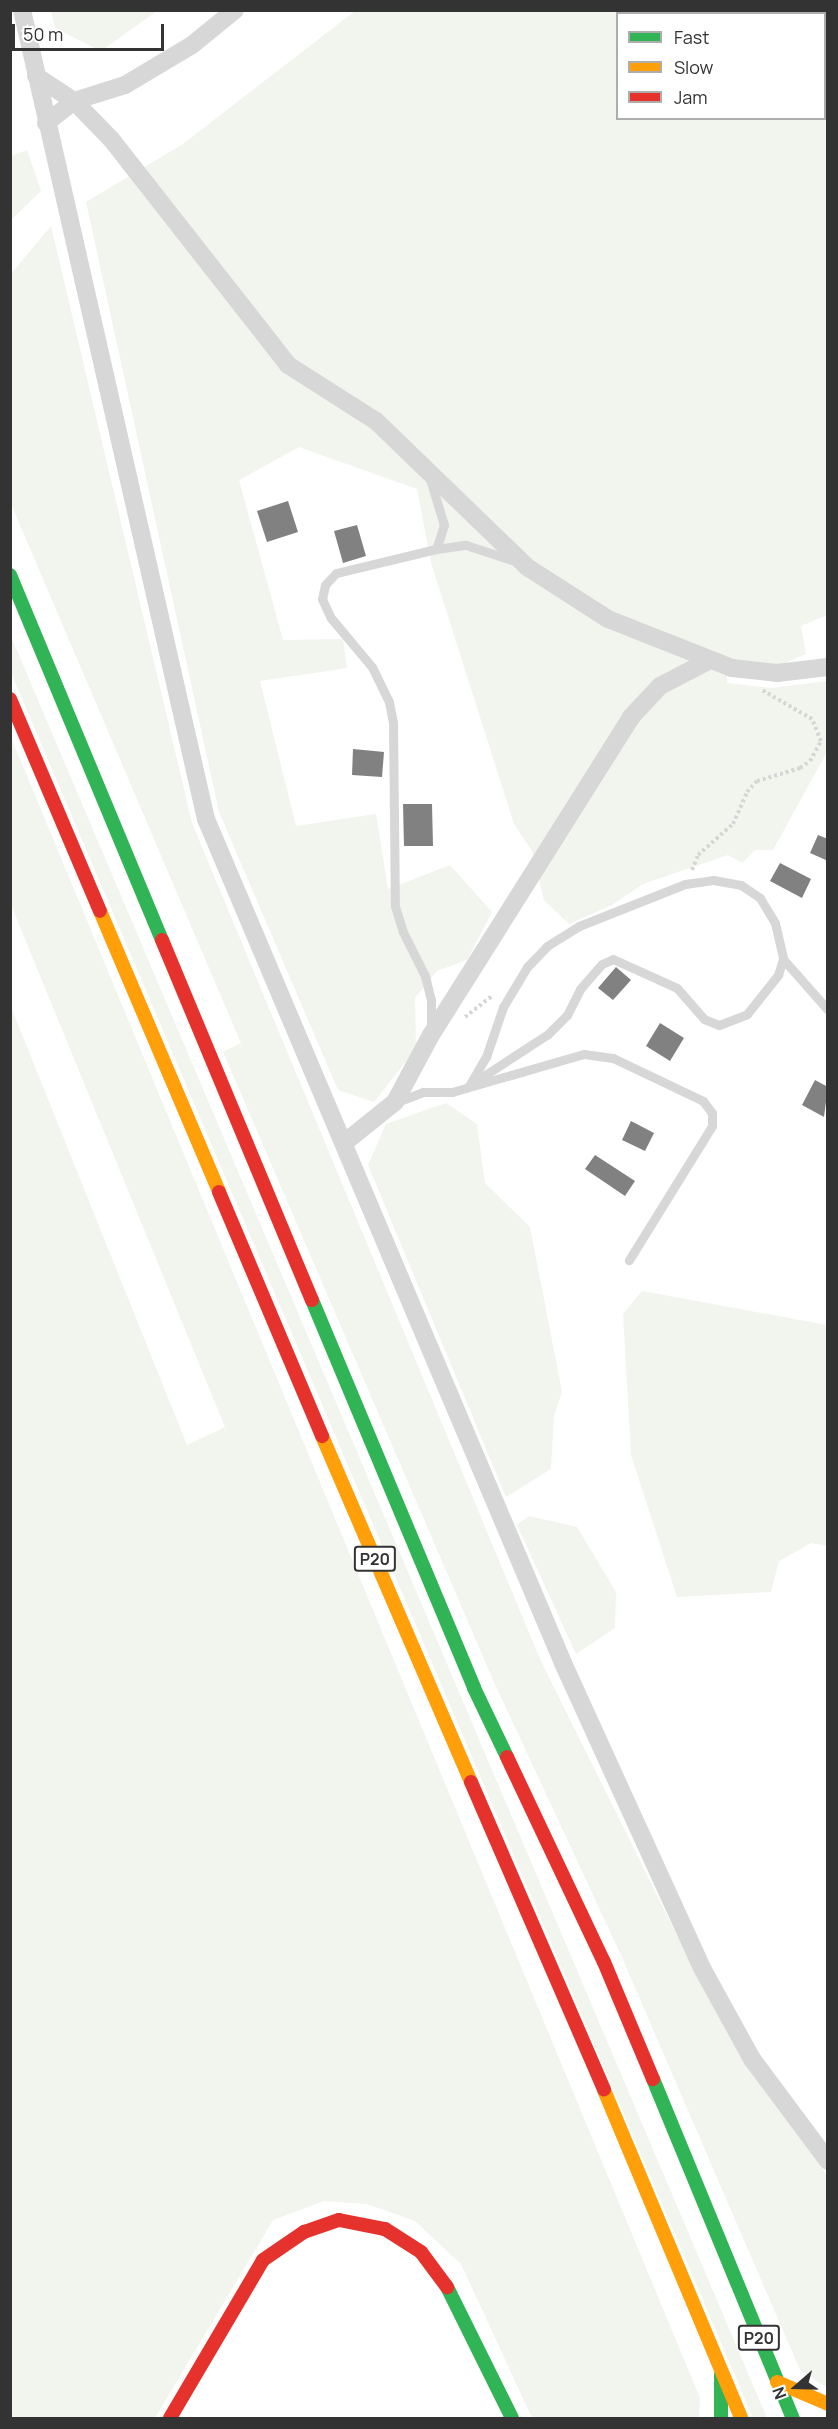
<!DOCTYPE html>
<meta charset="utf-8">
<style>
body{margin:0}
#map{position:relative;width:838px;height:2429px;overflow:hidden;background:#fff;font-family:Manrope,sans-serif}
div>[style]{position:absolute}
.green>*{inset:0;background:#f1f5ed}
.building>*{inset:0;background:#818181}
.path>*{height:4px;margin-top:-2px;transform-origin:0;background:repeating-linear-gradient(90deg,#d6d6d6 0 3px,transparent 0 6px)}
.lane>*{height:9px;margin:-4.5px;padding:0 4.5px;transform-origin:4.5px;border-radius:4.5px;background:#d7d7d7}
.street>*{height:18px;margin:-9px;padding:0 9px;transform-origin:9px;border-radius:9px;background:#d7d7d7}
.fast>*{height:14px;margin:-7px;padding:0 7px;transform-origin:7px;border-radius:7px;background:#30b455}
.slow>*{height:14px;margin:-7px;padding:0 7px;transform-origin:7px;border-radius:7px;background:#ff9f0a}
.jam>*{height:14px;margin:-7px;padding:0 7px;transform-origin:7px;border-radius:7px;background:#e5322d}
span{translate:-50% -50%;white-space:nowrap;text-align:center;line-height:1.15;-webkit-text-stroke:6px #fff;paint-order:stroke}
.shield-label span{padding:2px 4px;background:#fff;border:2px solid;border-radius:4px;-webkit-text-stroke-width:0}
.shield-label{font-size:16px;color:#333;font-weight:700}
.frame{position:absolute;inset:0;border:12px solid #333;pointer-events:none}
.legend{position:absolute;left:616px;top:12px;width:210px;height:108px;box-sizing:border-box;background:#fff;border:2px solid #adadad;margin:0;padding:8px 10px;list-style:none;font-size:18px;color:#333}
.legend li{display:flex;align-items:center;gap:12px;height:30px}
.legend b{width:30px;border:2px solid #adadad}
.north{position:absolute;left:766px;top:2357px;width:60px;height:60px;-webkit-text-stroke:4px #fff;paint-order:stroke;rotate:250deg;font-size:16px;font-weight:700;line-height:24px;text-align:center;color:#333}
.north::after{content:'';display:block;margin:auto;width:21px;height:27px;background:#333;clip-path:polygon(50% 0,100% 100%,50% 72%,0 100%)}
.scale{position:absolute;left:12px;top:24px;width:152px;height:27px;box-sizing:border-box;border:3px solid #333;border-top:0;padding-left:8px;font-size:18px;line-height:21px;white-space:nowrap;color:#333;-webkit-text-stroke:4px #fff;paint-order:stroke}
</style>
<div id="map">
<div class="green">
<div style="clip-path:polygon(51px 11px,51px 10px,157px 11px,101px 51px,55px 28px)"></div>
<div style="clip-path:polygon(evenodd,355px 11px,827px 11px,827px 615px,801px 626px,806px 654px,778px 666px,727px 660px,727px 683px,771px 688px,827px 681px,827px 752px,773px 850px,755px 850px,742px 863px,728px 855px,643px 884px,612px 905px,569px 924px,544px 900px,532px 851px,514px 824px,431px 563px,417px 489px,299px 447px,239px 480px,283px 640px,343px 639px,347px 668px,260px 681px,296px 826px,376px 814px,388px 889px,450px 865px,492px 912px,467px 960px,437px 971px,415px 998px,416px 1049px,374px 1102px,338px 1090px,219px 812px,86px 202px,183px 144px,355px 11px,618px 14px,824px 14px,824px 118px,618px 118px,618px 14px)"></div>
<div style="clip-path:polygon(27px 150px,41px 191px,11px 220px,11px 156px)"></div>
<div style="clip-path:polygon(51px 226px,192px 823px,540px 1659px,695px 1972px,745px 2063px,827px 2175px,827px 2388px,800px 2370px,620px 1953px,493px 1680px,223px 1052px,241px 1043px,11px 504px,10px 275px)"></div>
<div style="clip-path:polygon(10px 634px,767px 2418px,753px 2418px,11px 673px)"></div>
<div style="clip-path:polygon(10px 735px,700px 2398px,699px 2418px,532px 2418px,461px 2264px,415px 2221px,367px 2204px,324px 2201px,273px 2220px,155px 2418px,11px 2418px,11px 1007px,187px 1445px,225px 1427px,11px 905px)"></div>
<div style="clip-path:polygon(446px 1103px,477px 1124px,485px 1183px,530px 1227px,562px 1392px,554px 1416px,551px 1469px,506px 1497px,368px 1165px,386px 1124px)"></div>
<div style="clip-path:polygon(642px 1291px,827px 1325px,827px 1546px,811px 1543px,779px 1561px,771px 1592px,677px 1597px,631px 1455px,623px 1314px)"></div>
<div style="clip-path:polygon(529px 1516px,577px 1527px,616px 1592px,615px 1628px,576px 1654px,517px 1525px)"></div>
</div>
<div class="building">
<div style="clip-path:polygon(288px 501px,298px 532px,267px 542px,257px 511px)"></div>
<div style="clip-path:polygon(357px 525px,366px 556px,343px 563px,334px 531px)"></div>
<div style="clip-path:polygon(353px 749px,384px 752px,382px 777px,352px 775px)"></div>
<div style="clip-path:polygon(403px 804px,432px 804px,433px 846px,404px 846px)"></div>
<div style="clip-path:polygon(818px 835px,828px 839px,828px 861px,810px 853px)"></div>
<div style="clip-path:polygon(780px 863px,811px 879px,802px 898px,770px 881px)"></div>
<div style="clip-path:polygon(616px 967px,631px 980px,613px 1000px,598px 988px)"></div>
<div style="clip-path:polygon(660px 1023px,684px 1038px,670px 1061px,646px 1046px)"></div>
<div style="clip-path:polygon(815px 1080px,828px 1087px,824px 1117px,802px 1105px)"></div>
<div style="clip-path:polygon(631px 1121px,654px 1133px,645px 1151px,622px 1140px)"></div>
<div style="clip-path:polygon(595px 1155px,635px 1181px,625px 1196px,585px 1169px)"></div>
</div>
<div class="path">
<div style="left:692px;top:870px;width:16px;rotate:-68deg"></div>
<div style="left:698px;top:855px;width:47px;rotate:-41.5deg"></div>
<div style="left:733px;top:824px;width:35px;rotate:-66deg"></div>
<div style="left:747px;top:792px;width:15px;rotate:-48deg"></div>
<div style="left:757px;top:781px;width:45px;rotate:-16.8deg"></div>
<div style="left:800px;top:768px;width:12px;rotate:-35deg"></div>
<div style="left:810px;top:761px;width:23px;rotate:-61deg"></div>
<div style="left:821px;top:741px;width:24px;rotate:-112deg"></div>
<div style="left:812px;top:719px;width:58px;rotate:-149.9deg"></div>
<div style="left:465px;top:1017px;width:34px;rotate:-38deg"></div>
</div>
<div class="lane">
<div style="left:430px;top:479px;width:48px;rotate:73.1deg"></div>
<div style="left:444px;top:525px;width:25px;rotate:108deg"></div>
<div style="left:436px;top:549px;width:103px;rotate:166.5deg"></div>
<div style="left:336px;top:573px;width:16px;rotate:133deg"></div>
<div style="left:325px;top:585px;width:14px;rotate:102deg"></div>
<div style="left:322px;top:599px;width:21px;rotate:65deg"></div>
<div style="left:331px;top:618px;width:64px;rotate:50.1deg"></div>
<div style="left:372px;top:667px;width:39px;rotate:64deg"></div>
<div style="left:389px;top:702px;width:21px;rotate:79deg"></div>
<div style="left:393px;top:723px;width:183px;rotate:89.4deg"></div>
<div style="left:395px;top:906px;width:27px;rotate:73deg"></div>
<div style="left:403px;top:932px;width:49px;rotate:63.4deg"></div>
<div style="left:425px;top:976px;width:25px;rotate:76deg"></div>
<div style="left:431px;top:1000px;width:30px;rotate:90deg"></div>
<div style="left:436px;top:549px;width:30px;rotate:-8deg"></div>
<div style="left:466px;top:545px;width:48px;rotate:18.1deg"></div>
<div style="left:476px;top:1081px;width:86px;rotate:-33.1deg"></div>
<div style="left:548px;top:1034px;width:27px;rotate:-45deg"></div>
<div style="left:567px;top:1015px;width:29px;rotate:-63deg"></div>
<div style="left:580px;top:989px;width:33px;rotate:-49deg"></div>
<div style="left:602px;top:964px;width:12px;rotate:-24deg"></div>
<div style="left:613px;top:959px;width:70px;rotate:24.4deg"></div>
<div style="left:677px;top:988px;width:41px;rotate:48.9deg"></div>
<div style="left:704px;top:1019px;width:16px;rotate:22deg"></div>
<div style="left:719px;top:1025px;width:30px;rotate:-21deg"></div>
<div style="left:747px;top:1014px;width:50px;rotate:-51.5deg"></div>
<div style="left:778px;top:975px;width:17px;rotate:-73deg"></div>
<div style="left:469px;top:1086px;width:34px;rotate:-60deg"></div>
<div style="left:486px;top:1057px;width:53px;rotate:-71.2deg"></div>
<div style="left:503px;top:1007px;width:47px;rotate:-59deg"></div>
<div style="left:527px;top:967px;width:29px;rotate:-46deg"></div>
<div style="left:547px;top:946px;width:38px;rotate:-32deg"></div>
<div style="left:579px;top:926px;width:114px;rotate:-21.6deg"></div>
<div style="left:685px;top:884px;width:28px;rotate:-8deg"></div>
<div style="left:713px;top:880px;width:28px;rotate:10deg"></div>
<div style="left:741px;top:885px;width:23px;rotate:34deg"></div>
<div style="left:760px;top:898px;width:29px;rotate:59deg"></div>
<div style="left:775px;top:923px;width:37px;rotate:77deg"></div>
<div style="left:783px;top:959px;width:68px;rotate:48.6deg"></div>
<div style="left:397px;top:1102px;width:28px;rotate:-21deg"></div>
<div style="left:423px;top:1092px;width:29px"></div>
<div style="left:452px;top:1092px;width:137px;rotate:-16.1deg"></div>
<div style="left:584px;top:1054px;width:29px;rotate:8deg"></div>
<div style="left:613px;top:1058px;width:100px;rotate:25.5deg"></div>
<div style="left:703px;top:1101px;width:15px;rotate:53deg"></div>
<div style="left:712px;top:1113px;width:13px;rotate:90deg"></div>
<div style="left:712px;top:1126px;width:158px;rotate:121.8deg"></div>
</div>
<div class="street">
<div style="left:22px;top:10px;width:830px;rotate:77.19deg"></div>
<div style="left:206px;top:819px;width:916px;rotate:67.07deg"></div>
<div style="left:563px;top:1663px;width:335px;rotate:65.5deg"></div>
<div style="left:702px;top:1968px;width:104px;rotate:61.2deg"></div>
<div style="left:752px;top:2059px;width:127px;rotate:53.3deg"></div>
<div style="left:36px;top:76px;width:45px;rotate:33.3deg"></div>
<div style="left:74px;top:101px;width:53px;rotate:45.8deg"></div>
<div style="left:111px;top:139px;width:287px;rotate:51.9deg"></div>
<div style="left:288px;top:365px;width:104px;rotate:32.5deg"></div>
<div style="left:376px;top:421px;width:210px;rotate:44deg"></div>
<div style="left:527px;top:567px;width:96px;rotate:32.7deg"></div>
<div style="left:608px;top:619px;width:133px;rotate:21.6deg"></div>
<div style="left:732px;top:668px;width:45px;rotate:6.3deg"></div>
<div style="left:777px;top:673px;width:51px;rotate:-6.7deg"></div>
<div style="left:46px;top:123px;width:36px;rotate:-38deg"></div>
<div style="left:74px;top:101px;width:53px;rotate:-17.4deg"></div>
<div style="left:125px;top:85px;width:78px;rotate:-30.8deg"></div>
<div style="left:192px;top:45px;width:55px;rotate:-39.1deg"></div>
<div style="left:344px;top:1143px;width:65px;rotate:-38.8deg"></div>
<div style="left:395px;top:1102px;width:76px;rotate:-61.8deg"></div>
<div style="left:431px;top:1035px;width:376px;rotate:-57.8deg"></div>
<div style="left:631px;top:717px;width:42px;rotate:-46.9deg"></div>
<div style="left:660px;top:686px;width:56px;rotate:-27.5deg"></div>
</div>
<div class="fast">
<div style="left:10px;top:575px;width:395px;rotate:67.4deg"></div>
<div style="left:312px;top:1300px;width:420px;rotate:67.3deg"></div>
<div style="left:474px;top:1688px;width:76px;rotate:64.4deg"></div>
<div style="left:653px;top:2079px;width:367px;rotate:67.6deg"></div>
<div style="left:447px;top:2287px;width:146px;rotate:63.6deg"></div>
<div style="left:721px;top:2374px;width:44px;rotate:90deg"></div>
</div>
<div class="slow">
<div style="left:100px;top:911px;width:305px;rotate:67deg"></div>
<div style="left:322px;top:1436px;width:377px;rotate:66.7deg"></div>
<div style="left:604px;top:2090px;width:355px;rotate:67.3deg"></div>
<div style="left:777px;top:2382px;width:56px;rotate:23.3deg"></div>
</div>
<div class="jam">
<div style="left:10px;top:699px;width:230px;rotate:67deg"></div>
<div style="left:162px;top:940px;width:390px;rotate:67.4deg"></div>
<div style="left:219px;top:1192px;width:265px;rotate:67.1deg"></div>
<div style="left:507px;top:1757px;width:227px;rotate:64.7deg"></div>
<div style="left:604px;top:1962px;width:127px;rotate:67.3deg"></div>
<div style="left:471px;top:1782px;width:335px;rotate:66.6deg"></div>
<div style="left:170px;top:2418px;width:183px;rotate:-59.5deg"></div>
<div style="left:263px;top:2260px;width:50px;rotate:-34.3deg"></div>
<div style="left:304px;top:2232px;width:37px;rotate:-19deg"></div>
<div style="left:339px;top:2220px;width:47px;rotate:11.1deg"></div>
<div style="left:385px;top:2229px;width:43px;rotate:32.6deg"></div>
<div style="left:421px;top:2252px;width:44px;rotate:53.4deg"></div>
</div>
<div class="shield-label">
<span style="left:375px;top:1559px">Р20</span>
<span style="left:759px;top:2338px">Р20</span>
</div>
<div class="frame"></div>
<ul class="legend">
<li><b style="height:8px;background:#30b455"></b>Fast</li>
<li><b style="height:8px;background:#ff9f0a"></b>Slow</li>
<li><b style="height:8px;background:#e5322d"></b>Jam</li>
</ul>
<div class="north">N</div>
<div class="scale">50 m</div>
</div>
